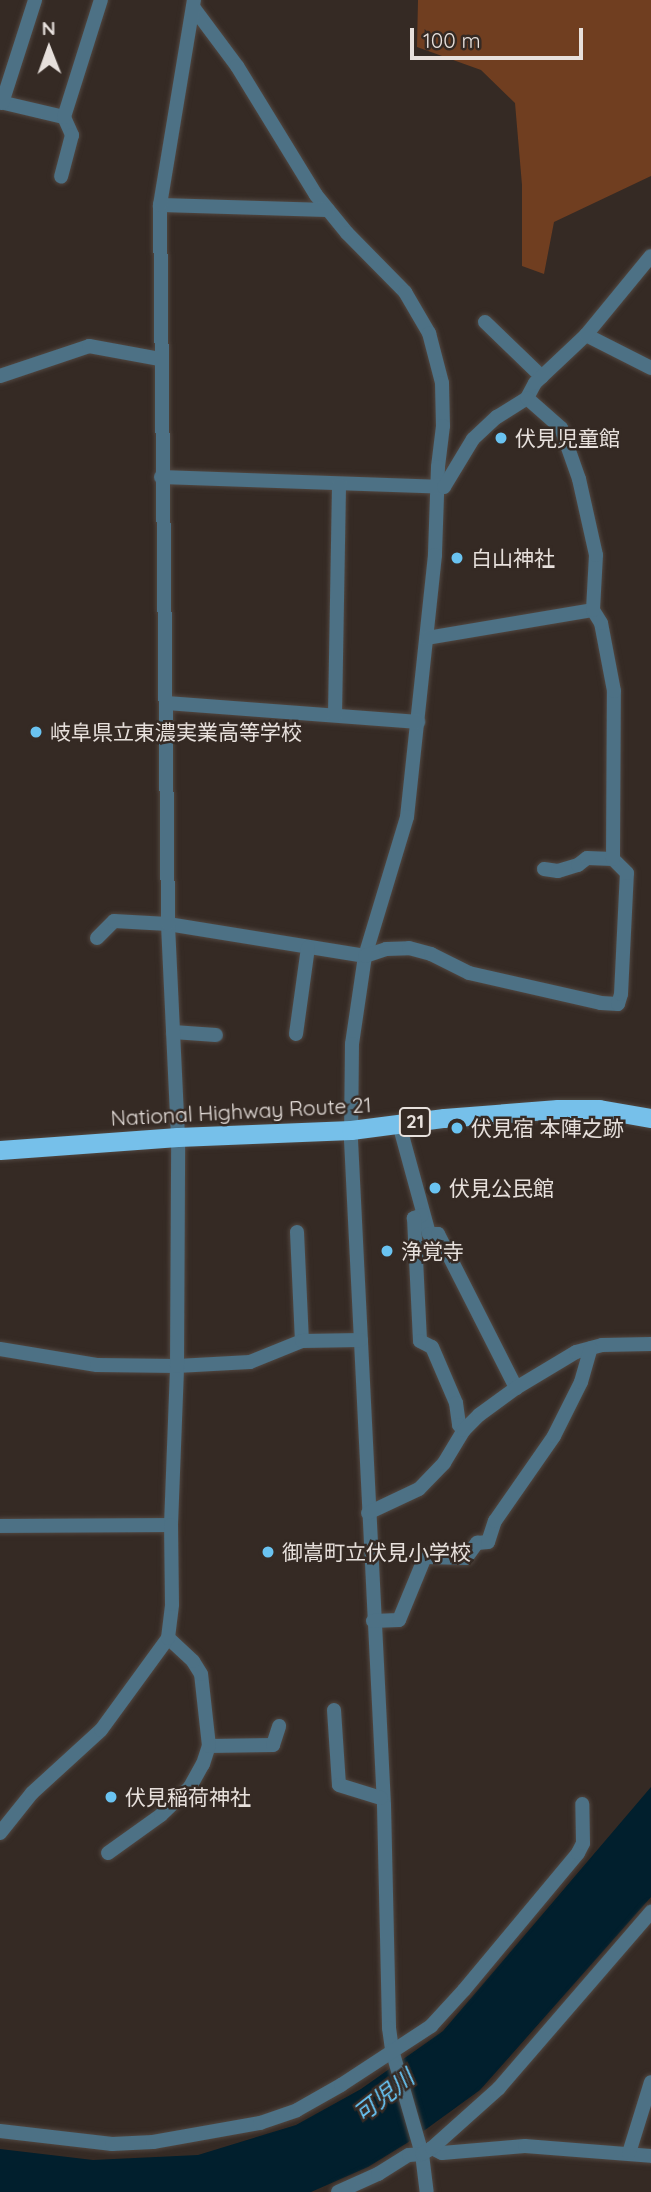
<!DOCTYPE html>
<meta charset="utf-8">
<style>
body{margin:0}
#map{position:relative;width:651px;height:2192px;overflow:hidden;background:#352a24;font-family:Quicksand,"Noto Sans JP",sans-serif}
div>[style]{position:absolute}
.green>*{inset:0;background:#703e20}
.water>*{inset:0;background:#011f2d}
.roads{filter:drop-shadow(0 0 2px #514741) drop-shadow(0 0 2px #514741)}
.minor>*{height:14px;margin:-7px;padding:0 7px;transform-origin:7px;border-radius:7px;background:#4d7185}
.tertiary>*{height:14px;margin:-7px;padding:0 7px;transform-origin:7px;border-radius:7px;background:#4d7185}
.trunk>*{height:19px;margin:-9.5px;padding:0 9.5px;transform-origin:9.5px;border-radius:9.5px;background:#76c0ea}
.dots>*{width:19px;height:19px;translate:-50% -50%;box-sizing:border-box;border:4px solid #352a24;border-radius:50%}
span{translate:-50% -50%;white-space:nowrap;text-align:center;line-height:1.15;-webkit-text-stroke:5px #352a24;paint-order:stroke}
.shield-label span{padding:2px 5px;background:#352a24;border:2px solid;border-radius:5px;-webkit-text-stroke-width:0}
.shield-label{font-size:19px;color:#e7e0dc;font-weight:700}
.poi-label{font-size:21px;color:#e7e0dc}
.left{translate:0 -50%;text-align:left}
.street-label{font-size:21px;color:#e7e0dc}
.water-label{font-size:23px;color:#6acafc;font-style:italic}
.north{position:absolute;left:14px;top:14px;width:70px;height:70px;-webkit-text-stroke:5px #352a24;paint-order:stroke;rotate:359deg;font-size:19px;font-weight:700;line-height:28px;text-align:center;color:#e7e0dc}
.north::after{content:'';display:block;margin:auto;width:24px;height:32px;background:#e7e0dc;clip-path:polygon(50% 0,100% 100%,50% 72%,0 100%)}
.scale{position:absolute;left:410px;top:28px;width:173px;height:32px;box-sizing:border-box;border:4px solid #e7e0dc;border-top:0;padding-left:9px;font-size:21px;line-height:24px;white-space:nowrap;color:#e7e0dc;-webkit-text-stroke:5px #352a24;paint-order:stroke}
</style>
<div id="map">
<div class="green">
<div style="clip-path:polygon(418px 0,651px 0,651px 176px,554px 222px,544px 274px,522px 266px,522px 185px,515px 103px,481px 70px,417px 47px)"></div>
</div>
<div class="water">
<div style="clip-path:polygon(651px 1787px,651px 1897px,480px 2090px,407px 2143px,368px 2167px,311px 2192px,0 2192px,0 2149px,93px 2160px,198px 2155px,296px 2125px,361px 2089px,443px 2031px)"></div>
</div>
<div class="roads">
<div class="minor">
<div style="left:193px;top:7px;width:74px;rotate:53.3deg"></div>
<div style="left:237px;top:66px;width:151px;rotate:58.5deg"></div>
<div style="left:316px;top:195px;width:49px;rotate:50.8deg"></div>
<div style="left:347px;top:233px;width:83px;rotate:45.5deg"></div>
<div style="left:405px;top:292px;width:48px;rotate:59.7deg"></div>
<div style="left:429px;top:333px;width:52px;rotate:75.4deg"></div>
<div style="left:442px;top:383px;width:43px;rotate:88.7deg"></div>
<div style="left:443px;top:426px;width:41px;rotate:97deg"></div>
<div style="left:438px;top:467px;width:88px;rotate:92deg"></div>
<div style="left:435px;top:555px;width:263px;rotate:96.1deg"></div>
<div style="left:407px;top:817px;width:145px;rotate:106.8deg"></div>
<div style="left:365px;top:956px;width:89px;rotate:98.4deg"></div>
<div style="left:352px;top:1044px;width:96px;rotate:90.6deg"></div>
<div style="left:351px;top:1140px;width:666px;rotate:87.16deg"></div>
<div style="left:384px;top:1805px;width:223px;rotate:88.7deg"></div>
<div style="left:389px;top:2028px;width:22px;rotate:82deg"></div>
<div style="left:392px;top:2050px;width:108px;rotate:73.9deg"></div>
<div style="left:422px;top:2154px;width:38px;rotate:83deg"></div>
<div style="left:0;top:102px;width:66px;rotate:13.2deg"></div>
<div style="left:64px;top:117px;width:20px;rotate:66deg"></div>
<div style="left:72px;top:135px;width:43px;rotate:104.7deg"></div>
<div style="left:2px;top:103px;width:108px;rotate:-72.2deg"></div>
<div style="left:64px;top:117px;width:123px;rotate:-72.5deg"></div>
<div style="left:160px;top:205px;width:168px;rotate:1.7deg"></div>
<div style="left:485px;top:322px;width:79px;rotate:44deg"></div>
<div style="left:586px;top:335px;width:73px;rotate:26.9deg"></div>
<div style="left:0;top:376px;width:94px;rotate:-18.6deg"></div>
<div style="left:89px;top:346px;width:72px;rotate:10.4deg"></div>
<div style="left:161px;top:477px;width:283px;rotate:2deg"></div>
<div style="left:444px;top:487px;width:56px;rotate:-58.9deg"></div>
<div style="left:473px;top:439px;width:33px;rotate:-43deg"></div>
<div style="left:497px;top:417px;width:36px;rotate:-32deg"></div>
<div style="left:527px;top:398px;width:17px;rotate:-62deg"></div>
<div style="left:535px;top:383px;width:70px;rotate:-43.3deg"></div>
<div style="left:586px;top:335px;width:102px;rotate:-50.6deg"></div>
<div style="left:427px;top:638px;width:168px;rotate:-9.6deg"></div>
<div style="left:167px;top:703px;width:252px;rotate:4.3deg"></div>
<div style="left:335px;top:715px;width:230px;rotate:-89deg"></div>
<div style="left:544px;top:869px;width:14px;rotate:8deg"></div>
<div style="left:558px;top:871px;width:21px;rotate:-17deg"></div>
<div style="left:578px;top:865px;width:11px;rotate:-38deg"></div>
<div style="left:587px;top:858px;width:26px;rotate:2deg"></div>
<div style="left:97px;top:938px;width:24px;rotate:-45deg"></div>
<div style="left:114px;top:921px;width:54px;rotate:3.2deg"></div>
<div style="left:168px;top:924px;width:200px;rotate:9.2deg"></div>
<div style="left:365px;top:956px;width:22px;rotate:-18deg"></div>
<div style="left:386px;top:949px;width:23px;rotate:-2deg"></div>
<div style="left:409px;top:948px;width:23px;rotate:15deg"></div>
<div style="left:431px;top:954px;width:42px;rotate:26.6deg"></div>
<div style="left:469px;top:973px;width:135px;rotate:12.8deg"></div>
<div style="left:601px;top:1003px;width:17px;rotate:3deg"></div>
<div style="left:618px;top:1004px;width:10px;rotate:-73deg"></div>
<div style="left:621px;top:994px;width:121px;rotate:-87.2deg"></div>
<div style="left:627px;top:873px;width:20px;rotate:-135deg"></div>
<div style="left:613px;top:859px;width:168px;rotate:-89.7deg"></div>
<div style="left:614px;top:691px;width:69px;rotate:-100.8deg"></div>
<div style="left:601px;top:623px;width:15px;rotate:-122deg"></div>
<div style="left:593px;top:610px;width:55px;rotate:-86.9deg"></div>
<div style="left:596px;top:555px;width:78px;rotate:-102.6deg"></div>
<div style="left:579px;top:479px;width:54px;rotate:-109.4deg"></div>
<div style="left:561px;top:428px;width:45px;rotate:-138.6deg"></div>
<div style="left:173px;top:1032px;width:43px;rotate:4deg"></div>
<div style="left:296px;top:1034px;width:87px;rotate:-82.1deg"></div>
<div style="left:399px;top:1124px;width:114px;rotate:74.7deg"></div>
<div style="left:429px;top:1234px;width:9px"></div>
<div style="left:438px;top:1234px;width:173px;rotate:63.1deg"></div>
<div style="left:422px;top:1215px;width:9px;rotate:159deg"></div>
<div style="left:414px;top:1218px;width:123px;rotate:87.2deg"></div>
<div style="left:420px;top:1341px;width:13px;rotate:27deg"></div>
<div style="left:432px;top:1347px;width:61px;rotate:66.8deg"></div>
<div style="left:456px;top:1403px;width:22px;rotate:82deg"></div>
<div style="left:459px;top:1425px;width:7px;rotate:45deg"></div>
<div style="left:297px;top:1232px;width:109px;rotate:87.4deg"></div>
<div style="left:0;top:1349px;width:98px;rotate:9.4deg"></div>
<div style="left:97px;top:1365px;width:80px;rotate:0.7deg"></div>
<div style="left:177px;top:1366px;width:73px;rotate:-3.1deg"></div>
<div style="left:250px;top:1362px;width:56px;rotate:-22deg"></div>
<div style="left:302px;top:1341px;width:59px;rotate:-1deg"></div>
<div style="left:368px;top:1513px;width:56px;rotate:-25.2deg"></div>
<div style="left:419px;top:1489px;width:36px;rotate:-46deg"></div>
<div style="left:444px;top:1463px;width:39px;rotate:-59deg"></div>
<div style="left:464px;top:1430px;width:21px;rotate:-45deg"></div>
<div style="left:479px;top:1415px;width:46px;rotate:-36.1deg"></div>
<div style="left:516px;top:1388px;width:70px;rotate:-31deg"></div>
<div style="left:576px;top:1352px;width:27px;rotate:-15deg"></div>
<div style="left:602px;top:1345px;width:49px;rotate:-1.2deg"></div>
<div style="left:0;top:1526px;width:171px;rotate:-0.3deg"></div>
<div style="left:171px;top:1525px;width:159px;rotate:-87.8deg"></div>
<div style="left:177px;top:1366px;width:229px;rotate:-89.7deg"></div>
<div style="left:373px;top:1621px;width:26px;rotate:-2deg"></div>
<div style="left:399px;top:1620px;width:68px;rotate:-67.6deg"></div>
<div style="left:425px;top:1557px;width:41px;rotate:1.4deg"></div>
<div style="left:466px;top:1558px;width:19px;rotate:-54deg"></div>
<div style="left:477px;top:1543px;width:11px;rotate:-5deg"></div>
<div style="left:488px;top:1542px;width:22px;rotate:-72deg"></div>
<div style="left:495px;top:1521px;width:103px;rotate:-55.2deg"></div>
<div style="left:554px;top:1436px;width:60px;rotate:-63.4deg"></div>
<div style="left:581px;top:1382px;width:35px;rotate:-74deg"></div>
<div style="left:334px;top:1710px;width:75px;rotate:86.2deg"></div>
<div style="left:339px;top:1785px;width:44px;rotate:17.2deg"></div>
<div style="left:209px;top:1746px;width:64px;rotate:-0.9deg"></div>
<div style="left:273px;top:1745px;width:20px;rotate:-72deg"></div>
<div style="left:108px;top:1853px;width:65px;rotate:-35.6deg"></div>
<div style="left:161px;top:1815px;width:40px;rotate:-44deg"></div>
<div style="left:190px;top:1787px;width:26px;rotate:-61deg"></div>
<div style="left:203px;top:1764px;width:19px;rotate:-72deg"></div>
<div style="left:209px;top:1746px;width:72px;rotate:-96.3deg"></div>
<div style="left:201px;top:1674px;width:15px;rotate:-122deg"></div>
<div style="left:193px;top:1661px;width:34px;rotate:-137deg"></div>
<div style="left:0;top:2131px;width:113px;rotate:6.6deg"></div>
<div style="left:112px;top:2144px;width:41px;rotate:-2.8deg"></div>
<div style="left:153px;top:2142px;width:109px;rotate:-10.1deg"></div>
<div style="left:260px;top:2123px;width:39px;rotate:-19deg"></div>
<div style="left:297px;top:2110px;width:51px;rotate:-29.6deg"></div>
<div style="left:341px;top:2085px;width:108px;rotate:-33.2deg"></div>
<div style="left:431px;top:2026px;width:49px;rotate:-47.5deg"></div>
<div style="left:464px;top:1990px;width:178px;rotate:-50.2deg"></div>
<div style="left:578px;top:1853px;width:11px;rotate:-63deg"></div>
<div style="left:583px;top:1843px;width:39px;rotate:-91deg"></div>
<div style="left:432px;top:2148px;width:11px;rotate:27deg"></div>
<div style="left:442px;top:2153px;width:83px;rotate:-4.8deg"></div>
<div style="left:525px;top:2146px;width:126px;rotate:4.5deg"></div>
<div style="left:629px;top:2153px;width:74px;rotate:-72.8deg"></div>
<div style="left:338px;top:2192px;width:44px;rotate:-24.2deg"></div>
<div style="left:378px;top:2174px;width:36px;rotate:-32deg"></div>
<div style="left:409px;top:2155px;width:13px;rotate:-4deg"></div>
<div style="left:422px;top:2154px;width:12px;rotate:-31deg"></div>
<div style="left:432px;top:2148px;width:90px;rotate:-41.8deg"></div>
<div style="left:499px;top:2088px;width:233px;rotate:-49.2deg"></div>
</div>
<div class="tertiary">
<div style="left:178px;top:1137px;width:213px;rotate:-92.7deg"></div>
<div style="left:168px;top:924px;width:719px;rotate:-90.64deg"></div>
<div style="left:160px;top:205px;width:208px;rotate:-80.6deg"></div>
<div style="left:0;top:1833px;width:51px;rotate:-51.3deg"></div>
<div style="left:32px;top:1793px;width:93px;rotate:-42.4deg"></div>
<div style="left:101px;top:1730px;width:114px;rotate:-53.9deg"></div>
<div style="left:168px;top:1638px;width:34px;rotate:-83deg"></div>
<div style="left:172px;top:1604px;width:79px;rotate:-90.7deg"></div>
</div>
<div class="trunk">
<div style="left:0;top:1150px;width:178px;rotate:-4.2deg"></div>
<div style="left:178px;top:1137px;width:173px;rotate:-2.3deg"></div>
<div style="left:351px;top:1130px;width:94px;rotate:-7.4deg"></div>
<div style="left:444px;top:1118px;width:114px;rotate:-4.5deg"></div>
<div style="left:558px;top:1109px;width:41px"></div>
<div style="left:599px;top:1109px;width:53px;rotate:9.8deg"></div>
</div>
</div>
<div class="dots">
<div style="left:501px;top:438px;background:#6ac3f1"></div>
<div style="left:457px;top:558px;background:#6ac3f1"></div>
<div style="left:36px;top:732px;background:#6ac3f1"></div>
<div style="left:457px;top:1128px;background:#6ac3f1"></div>
<div style="left:435px;top:1188px;background:#6ac3f1"></div>
<div style="left:387px;top:1251px;background:#6ac3f1"></div>
<div style="left:268px;top:1552px;background:#6ac3f1"></div>
<div style="left:111px;top:1797px;background:#6ac3f1"></div>
</div>
<div class="shield-label">
<span style="left:415px;top:1122px">21</span>
</div>
<div class="poi-label">
<span class="left" style="left:515px;top:438px">伏見児童館</span>
<span class="left" style="left:471px;top:558px">白山神社</span>
<span class="left" style="left:50px;top:732px">岐阜県立東濃実業高等学校</span>
<span class="left" style="left:471px;top:1128px">伏見宿 本陣之跡</span>
<span class="left" style="left:449px;top:1188px">伏見公民館</span>
<span class="left" style="left:401px;top:1251px">浄覚寺</span>
<span class="left" style="left:282px;top:1552px">御嵩町立伏見小学校</span>
<span class="left" style="left:125px;top:1797px">伏見稲荷神社</span>
</div>
<div class="street-label">
<span style="left:241px;top:1111px;rotate:-3deg">National Highway Route 21</span>
</div>
<div class="water-label">
<span style="left:384px;top:2096px;rotate:-38deg">可児川</span>
</div>
<div class="north">N</div>
<div class="scale">100 m</div>
</div>
